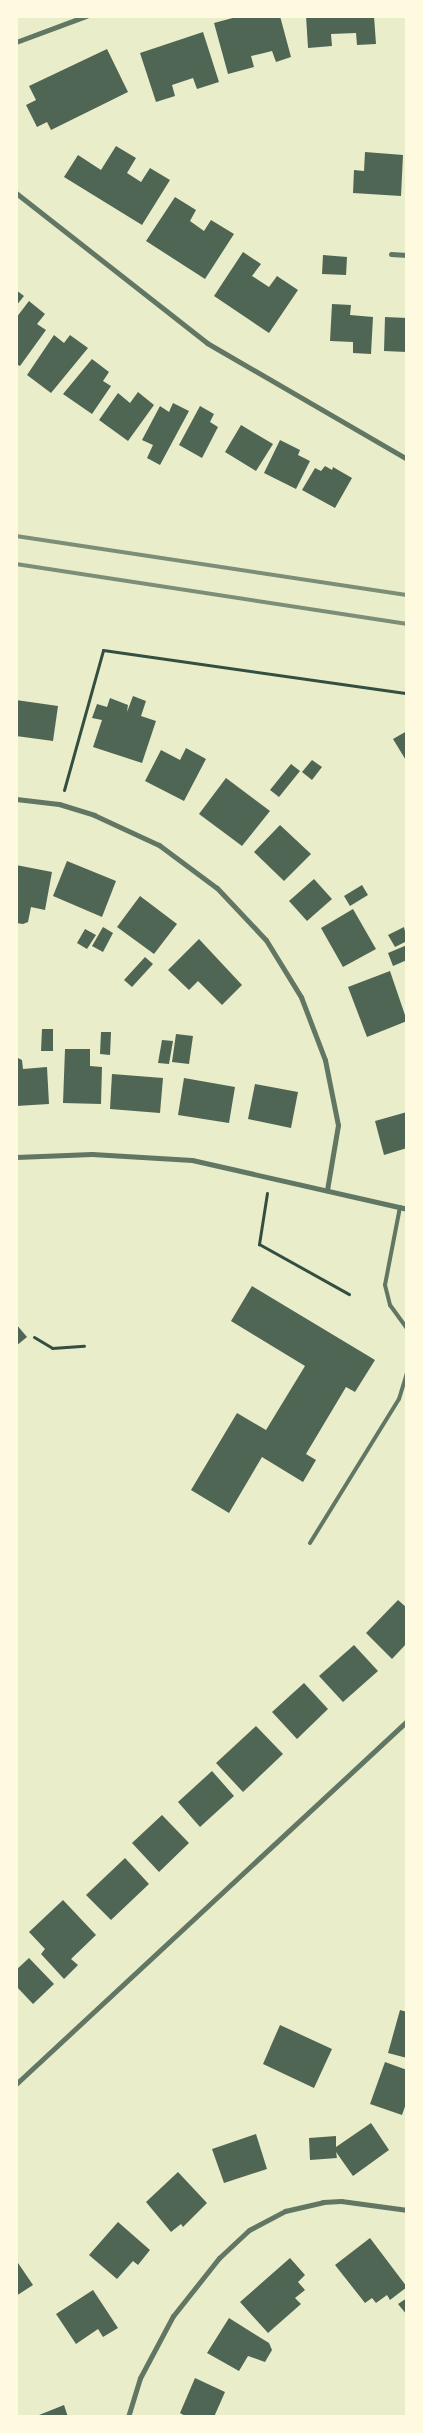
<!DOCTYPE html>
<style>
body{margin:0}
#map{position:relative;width:423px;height:2433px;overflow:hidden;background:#e9edc9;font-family:Quicksand,sans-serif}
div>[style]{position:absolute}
.building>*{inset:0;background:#4f6655}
.path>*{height:3px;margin:-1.5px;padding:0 1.5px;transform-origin:1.5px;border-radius:1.5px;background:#344e41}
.service>*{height:4px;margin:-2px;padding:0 2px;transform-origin:2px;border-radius:2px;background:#617663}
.minor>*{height:5px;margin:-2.5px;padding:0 2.5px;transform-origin:2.5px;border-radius:2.5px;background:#617663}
.rail>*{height:4px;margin:-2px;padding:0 2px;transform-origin:2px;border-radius:2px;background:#7c8e77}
span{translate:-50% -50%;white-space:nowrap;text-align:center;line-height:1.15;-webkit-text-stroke:4px #fefae0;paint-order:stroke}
.frame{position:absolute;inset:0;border:18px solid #fefae0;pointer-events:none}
</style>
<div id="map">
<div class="building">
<div style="clip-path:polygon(240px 16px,280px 16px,291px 57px,276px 62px,272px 51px,260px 54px,251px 56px,254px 67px,228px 74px,214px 23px)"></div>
<div style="clip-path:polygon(306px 16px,374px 16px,376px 44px,357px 45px,356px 33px,331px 34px,332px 46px,308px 48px)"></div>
<div style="clip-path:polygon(203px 32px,219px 82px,197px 89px,193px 78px,172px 85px,175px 96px,156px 102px,140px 53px)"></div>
<div style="clip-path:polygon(107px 49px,128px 92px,51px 130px,47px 122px,37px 127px,26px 105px,36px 100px,29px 86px)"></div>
<div style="clip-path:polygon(116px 146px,136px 158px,127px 173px,141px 182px,150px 168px,170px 180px,142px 225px,64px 177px,78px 155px,101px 170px)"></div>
<div style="clip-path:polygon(365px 152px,403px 155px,401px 196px,353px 193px,354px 170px,364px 171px)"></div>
<div style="clip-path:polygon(175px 197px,196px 210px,190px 221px,204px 231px,211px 220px,234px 234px,205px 279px,146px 241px)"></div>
<div style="clip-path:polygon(243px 252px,261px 264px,252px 276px,269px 287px,277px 276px,298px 290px,269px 333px,214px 296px)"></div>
<div style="clip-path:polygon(323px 255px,347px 257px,346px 275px,322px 274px)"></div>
<div style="clip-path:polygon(16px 290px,24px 296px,16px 306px)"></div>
<div style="clip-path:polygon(29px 301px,45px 314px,37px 324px,46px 330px,20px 366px,16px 364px,16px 318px)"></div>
<div style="clip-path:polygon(332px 304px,351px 305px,350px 315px,373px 317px,371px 354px,353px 353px,353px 342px,330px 341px)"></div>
<div style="clip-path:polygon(385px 317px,407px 318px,407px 352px,384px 351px)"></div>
<div style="clip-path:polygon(54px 335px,64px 343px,70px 335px,88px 348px,51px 393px,27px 375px)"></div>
<div style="clip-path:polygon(92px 359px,109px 372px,103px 381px,111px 386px,92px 414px,63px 394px)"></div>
<div style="clip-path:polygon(138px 392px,154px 405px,128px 441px,99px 420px,118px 393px,130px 403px)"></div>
<div style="clip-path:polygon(173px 403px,189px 411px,160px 465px,147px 458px,153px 445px,142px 440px,160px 406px,169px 412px)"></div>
<div style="clip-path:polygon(200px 406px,214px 414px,210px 422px,218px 427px,202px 458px,179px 445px)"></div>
<div style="clip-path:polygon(241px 425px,273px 444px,256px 471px,225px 452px)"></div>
<div style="clip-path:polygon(280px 440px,300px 450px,298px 455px,310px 461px,296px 489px,264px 473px)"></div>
<div style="clip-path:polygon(325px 466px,332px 470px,333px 467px,352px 478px,335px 508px,302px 490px,315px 468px,321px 471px)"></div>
<div style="clip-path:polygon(133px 696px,146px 701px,141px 716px,156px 721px,142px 763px,93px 747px,102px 720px,92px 718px,97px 704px,107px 707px,110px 698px,128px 705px,127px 712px)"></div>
<div style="clip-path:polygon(16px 700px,58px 706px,53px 741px,16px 736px)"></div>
<div style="clip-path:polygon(407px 731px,407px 762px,393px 739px)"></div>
<div style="clip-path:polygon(186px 748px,206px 759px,184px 801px,145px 781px,161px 750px,180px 760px)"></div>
<div style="clip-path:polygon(312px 760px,322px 767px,312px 780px,302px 772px)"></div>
<div style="clip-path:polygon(291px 764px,300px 771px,279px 797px,270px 790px)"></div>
<div style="clip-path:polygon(226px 778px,270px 811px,242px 846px,199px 814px)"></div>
<div style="clip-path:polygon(280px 825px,311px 854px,284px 881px,254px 852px)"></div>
<div style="clip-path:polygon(67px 861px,116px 881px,102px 917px,53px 896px)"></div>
<div style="clip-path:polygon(16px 865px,52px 872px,45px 910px,31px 907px,28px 922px,23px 924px,16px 923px)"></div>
<div style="clip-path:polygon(314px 879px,332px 899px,307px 921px,289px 901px)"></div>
<div style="clip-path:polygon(362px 885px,368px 895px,350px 906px,344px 896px)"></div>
<div style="clip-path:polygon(140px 896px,177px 924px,154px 954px,117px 927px)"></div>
<div style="clip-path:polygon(353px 909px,376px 949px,343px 967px,321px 928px)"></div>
<div style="clip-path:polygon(103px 927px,113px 933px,103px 952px,92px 946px)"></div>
<div style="clip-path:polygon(404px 927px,407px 941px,395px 947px,388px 935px)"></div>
<div style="clip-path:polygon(85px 929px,96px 935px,87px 949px,77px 943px)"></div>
<div style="clip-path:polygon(199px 939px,242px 985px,222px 1005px,198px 981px,189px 990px,168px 970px)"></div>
<div style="clip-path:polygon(407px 945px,407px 960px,393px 966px,388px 953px)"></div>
<div style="clip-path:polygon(145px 957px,153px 964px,132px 987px,124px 980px)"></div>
<div style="clip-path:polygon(390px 971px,407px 1021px,367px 1037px,348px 987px)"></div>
<div style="clip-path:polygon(42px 1029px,53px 1029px,53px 1051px,41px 1051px)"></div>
<div style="clip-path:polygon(101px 1032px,111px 1032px,110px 1055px,100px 1054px)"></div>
<div style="clip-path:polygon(176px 1034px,193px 1036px,189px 1064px,172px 1062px)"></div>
<div style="clip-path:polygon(162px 1040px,173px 1041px,169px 1064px,158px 1063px)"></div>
<div style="clip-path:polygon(65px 1049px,90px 1049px,90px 1066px,102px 1067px,101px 1104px,63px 1103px)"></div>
<div style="clip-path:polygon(16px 1057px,22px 1060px,23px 1069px,47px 1067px,49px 1104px,16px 1106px)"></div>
<div style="clip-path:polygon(112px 1074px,163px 1078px,160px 1113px,110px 1109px)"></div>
<div style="clip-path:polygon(184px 1078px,235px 1087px,229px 1123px,178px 1115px)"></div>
<div style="clip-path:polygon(255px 1084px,298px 1092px,291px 1128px,248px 1119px)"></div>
<div style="clip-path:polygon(407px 1112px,407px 1148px,384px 1155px,375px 1121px)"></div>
<div style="clip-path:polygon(252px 1286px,375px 1360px,355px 1392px,346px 1387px,306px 1454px,316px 1460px,303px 1482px,262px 1457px,229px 1513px,191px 1490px,237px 1413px,266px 1430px,305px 1366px,231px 1321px)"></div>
<div style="clip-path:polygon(16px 1324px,27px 1337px,16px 1346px)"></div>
<div style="clip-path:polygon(398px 1600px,407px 1608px,407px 1643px,392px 1659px,366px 1633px)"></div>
<div style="clip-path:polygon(354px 1645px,378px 1671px,343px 1702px,319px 1676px)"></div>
<div style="clip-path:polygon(304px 1683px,328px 1709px,297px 1739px,272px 1712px)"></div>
<div style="clip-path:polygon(256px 1726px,283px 1754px,243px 1792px,216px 1763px)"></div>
<div style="clip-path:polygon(212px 1771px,234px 1796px,200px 1827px,178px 1802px)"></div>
<div style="clip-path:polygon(162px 1815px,189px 1843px,159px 1872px,132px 1843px)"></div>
<div style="clip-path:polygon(125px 1858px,149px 1884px,111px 1920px,86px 1895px)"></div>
<div style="clip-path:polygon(63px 1900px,96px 1935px,71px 1959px,78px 1965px,64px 1979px,41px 1954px,45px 1949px,29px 1932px)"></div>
<div style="clip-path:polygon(29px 1958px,54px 1984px,33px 2004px,16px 1986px,16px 1970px)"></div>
<div style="clip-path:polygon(400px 2010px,407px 2012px,407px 2058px,388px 2053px)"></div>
<div style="clip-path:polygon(280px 2025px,332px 2049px,314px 2088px,263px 2064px)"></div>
<div style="clip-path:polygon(385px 2062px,407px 2070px,407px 2101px,402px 2115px,370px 2104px)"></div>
<div style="clip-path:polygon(371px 2123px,389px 2150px,353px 2176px,336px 2152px,337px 2158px,310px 2160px,309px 2138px,336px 2136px,336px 2147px)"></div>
<div style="clip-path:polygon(256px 2134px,267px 2169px,224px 2183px,212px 2149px)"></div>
<div style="clip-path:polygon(178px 2172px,207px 2203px,183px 2227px,181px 2224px,171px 2232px,146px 2202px)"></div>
<div style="clip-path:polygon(118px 2222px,150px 2250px,138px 2265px,133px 2261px,117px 2279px,89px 2255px)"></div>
<div style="clip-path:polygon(370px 2238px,407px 2287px,390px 2300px,387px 2295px,376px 2303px,372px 2298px,365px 2303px,335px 2265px)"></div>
<div style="clip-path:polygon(290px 2258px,305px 2275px,298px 2282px,305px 2290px,295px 2298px,301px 2304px,268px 2333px,240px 2302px)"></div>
<div style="clip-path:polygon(16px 2260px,33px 2285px,16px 2296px)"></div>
<div style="clip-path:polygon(93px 2290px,118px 2328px,103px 2337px,98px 2329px,76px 2344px,56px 2314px)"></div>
<div style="clip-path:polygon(407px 2298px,407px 2315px,398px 2304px)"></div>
<div style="clip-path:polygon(229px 2318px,269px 2343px,272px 2350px,265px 2362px,248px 2356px,239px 2371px,207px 2353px)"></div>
<div style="clip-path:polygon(195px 2378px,225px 2392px,214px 2417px,187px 2417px,180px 2413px)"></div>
<div style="clip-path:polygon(64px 2405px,68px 2417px,34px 2417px)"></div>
</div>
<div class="path">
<div style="left:64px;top:790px;width:145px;rotate:-74.4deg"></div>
<div style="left:103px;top:650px;width:307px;rotate:8.1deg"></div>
<div style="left:267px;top:1193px;width:52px;rotate:98.9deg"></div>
<div style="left:259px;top:1244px;width:103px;rotate:29.1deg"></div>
<div style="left:34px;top:1337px;width:21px;rotate:31deg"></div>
<div style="left:52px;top:1348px;width:32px;rotate:-4deg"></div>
</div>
<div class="service">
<div style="left:400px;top:1207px;width:79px;rotate:100.9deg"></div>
<div style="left:385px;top:1285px;width:21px;rotate:76deg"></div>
<div style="left:390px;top:1305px;width:29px;rotate:54deg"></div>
<div style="left:310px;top:1543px;width:169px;rotate:-58.3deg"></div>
<div style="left:399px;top:1399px;width:28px;rotate:-73deg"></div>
</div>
<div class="minor">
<div style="left:16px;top:42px;width:75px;rotate:-20.4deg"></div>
<div style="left:16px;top:193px;width:243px;rotate:38.1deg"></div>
<div style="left:207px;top:343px;width:231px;rotate:30.1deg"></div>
<div style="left:391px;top:254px;width:16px;rotate:4deg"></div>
<div style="left:16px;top:799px;width:43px;rotate:6.6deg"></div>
<div style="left:59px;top:804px;width:37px;rotate:17deg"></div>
<div style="left:94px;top:815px;width:72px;rotate:24.8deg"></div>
<div style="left:159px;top:845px;width:72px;rotate:36.6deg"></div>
<div style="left:217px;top:888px;width:71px;rotate:46.7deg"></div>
<div style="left:266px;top:940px;width:67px;rotate:58.4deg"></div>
<div style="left:301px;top:997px;width:67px;rotate:69.1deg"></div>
<div style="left:325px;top:1060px;width:66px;rotate:78.7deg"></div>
<div style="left:338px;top:1125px;width:66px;rotate:99.6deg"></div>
<div style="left:16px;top:1157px;width:76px;rotate:-2.3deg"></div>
<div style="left:92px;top:1154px;width:100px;rotate:3.4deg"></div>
<div style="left:192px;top:1160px;width:221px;rotate:12.8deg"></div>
<div style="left:16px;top:2084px;width:534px;rotate:-42.87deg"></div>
<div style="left:128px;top:2417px;width:41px;rotate:-72.9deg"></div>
<div style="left:140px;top:2378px;width:70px;rotate:-62deg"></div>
<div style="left:173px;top:2316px;width:74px;rotate:-51.6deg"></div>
<div style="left:219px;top:2258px;width:41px;rotate:-43deg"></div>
<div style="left:249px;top:2230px;width:41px;rotate:-27.8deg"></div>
<div style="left:285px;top:2211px;width:39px;rotate:-13deg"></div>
<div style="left:323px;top:2202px;width:18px;rotate:-3deg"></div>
<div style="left:341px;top:2201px;width:67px;rotate:7.8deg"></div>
</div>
<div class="rail">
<div style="left:16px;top:536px;width:395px;rotate:8.6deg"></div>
<div style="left:16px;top:564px;width:396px;rotate:8.7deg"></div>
</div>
<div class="frame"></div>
</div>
